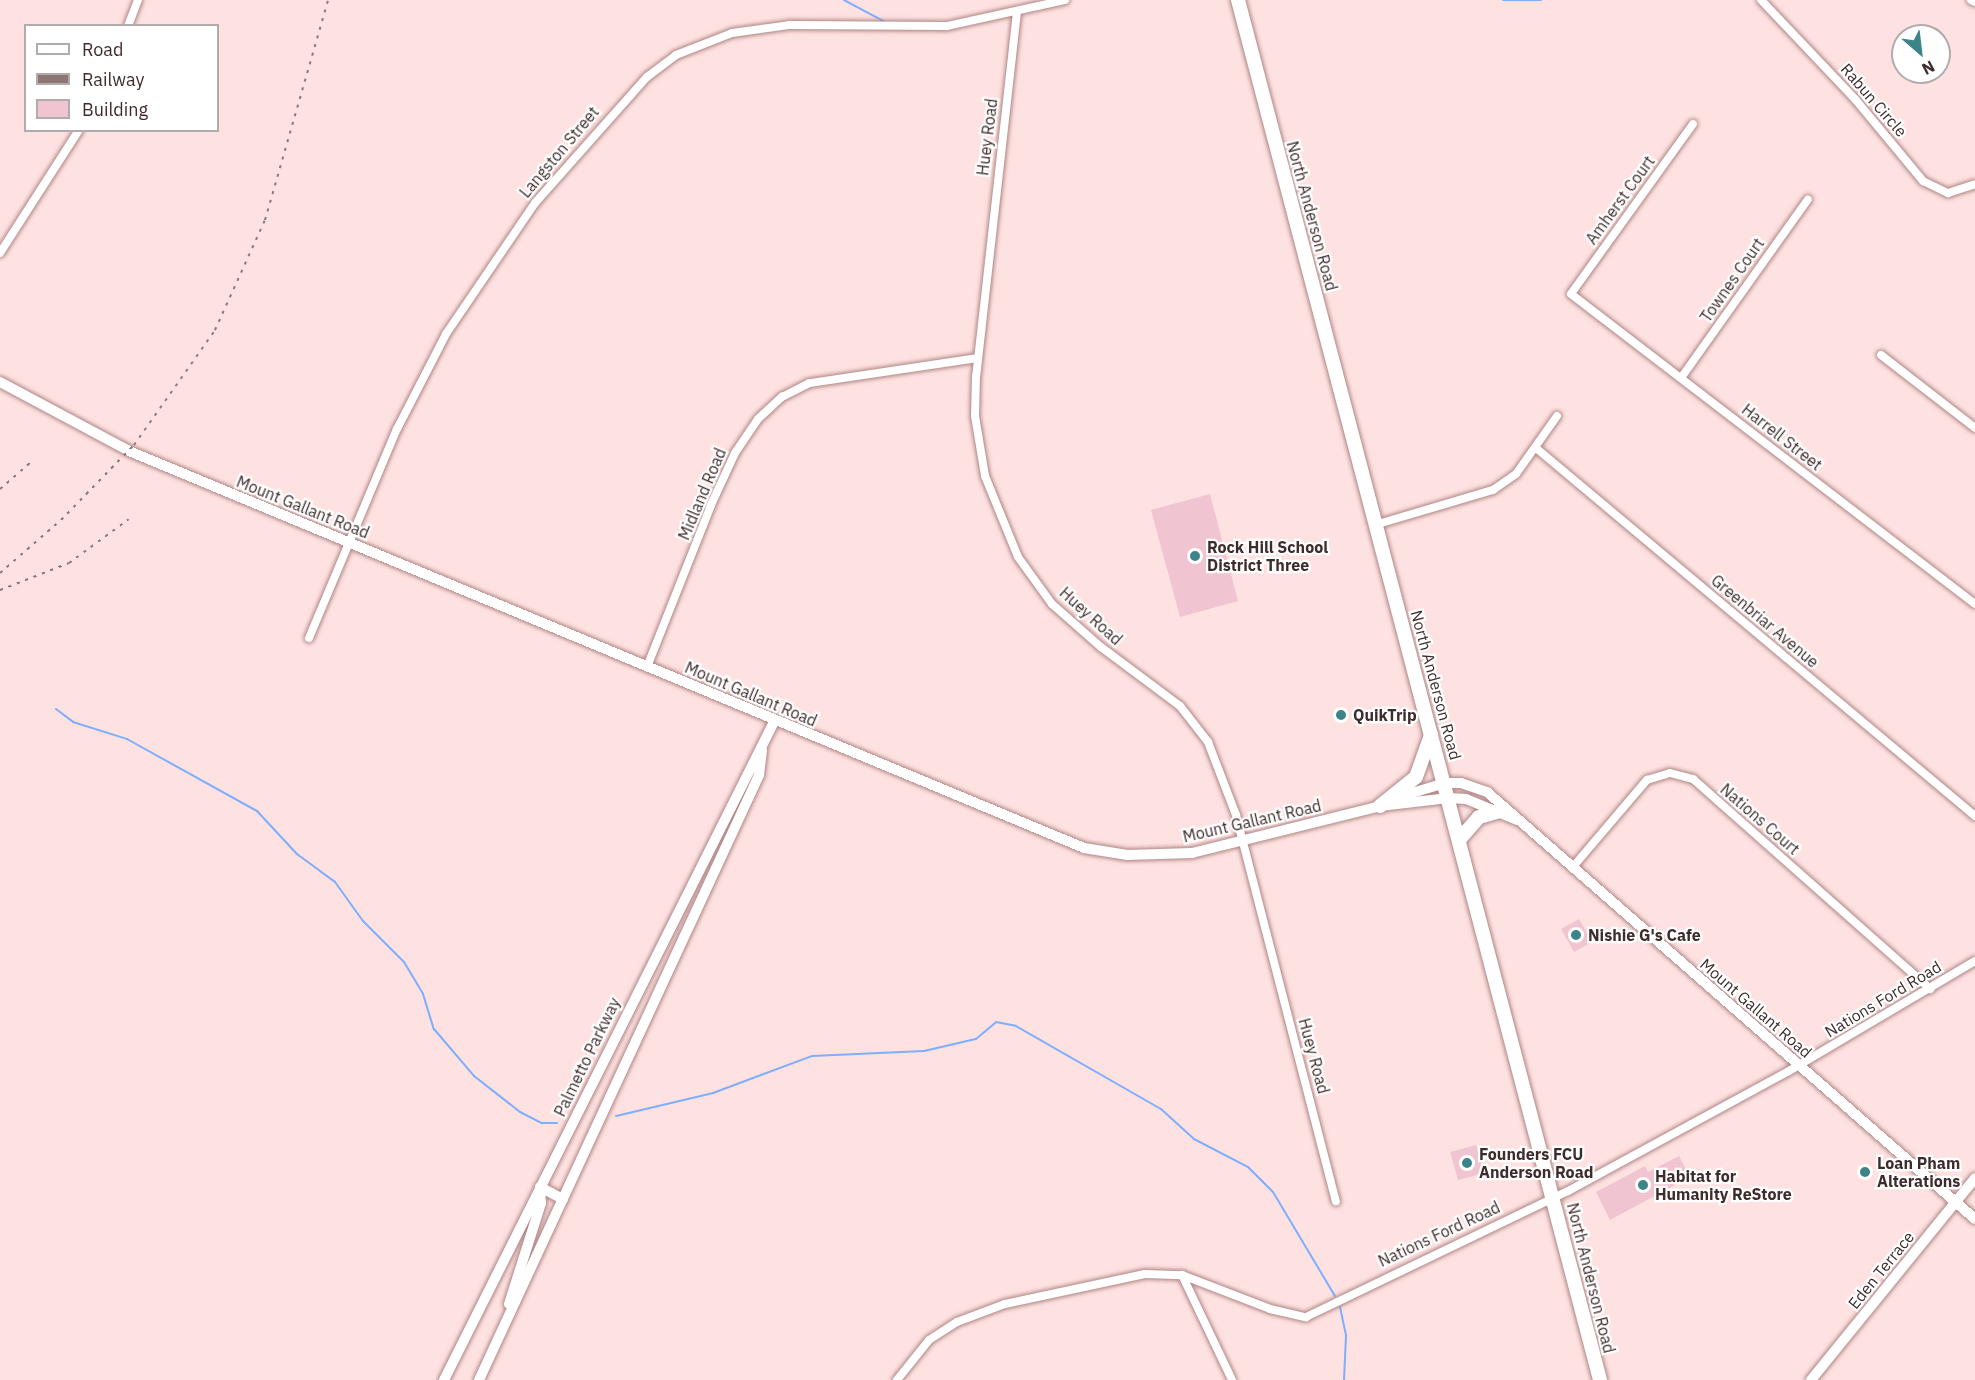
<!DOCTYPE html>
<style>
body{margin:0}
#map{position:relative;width:1975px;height:1380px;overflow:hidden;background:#fee2e1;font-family:"IBM Plex Sans",sans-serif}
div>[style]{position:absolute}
.stream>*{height:2px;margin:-1px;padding:0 1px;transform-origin:1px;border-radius:1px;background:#7eaefc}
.building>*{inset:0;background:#f0c4d1}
.roads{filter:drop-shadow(0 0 2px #af8585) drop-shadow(0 0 2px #af8585)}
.minor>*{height:8px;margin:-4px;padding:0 4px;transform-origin:4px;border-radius:4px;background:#fff}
.tertiary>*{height:10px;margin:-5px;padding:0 5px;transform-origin:5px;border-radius:5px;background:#fff}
.primary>*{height:14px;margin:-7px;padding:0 7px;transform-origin:7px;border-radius:7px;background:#fff}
.rail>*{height:2px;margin-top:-1px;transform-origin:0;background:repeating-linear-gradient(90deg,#8c7676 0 3px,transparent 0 9px)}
.dots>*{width:16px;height:16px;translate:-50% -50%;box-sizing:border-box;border:3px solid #fff;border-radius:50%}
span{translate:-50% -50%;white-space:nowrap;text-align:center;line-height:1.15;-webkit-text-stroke:4.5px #fff;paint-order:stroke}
.street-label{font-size:16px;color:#3e2c2c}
.poi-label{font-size:16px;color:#3e2c2c;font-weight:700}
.left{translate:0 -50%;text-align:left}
.legend{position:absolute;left:24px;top:24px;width:195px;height:108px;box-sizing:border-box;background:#fff;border:2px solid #b2abab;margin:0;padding:8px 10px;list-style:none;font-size:18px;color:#3e2c2c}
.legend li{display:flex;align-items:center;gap:12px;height:30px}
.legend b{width:30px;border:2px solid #b2abab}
.north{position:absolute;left:1891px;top:24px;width:60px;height:60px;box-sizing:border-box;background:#fff;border:2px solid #b2abab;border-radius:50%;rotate:152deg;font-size:16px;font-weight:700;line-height:24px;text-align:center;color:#3e2c2c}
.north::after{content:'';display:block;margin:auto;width:21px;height:27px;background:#3c8488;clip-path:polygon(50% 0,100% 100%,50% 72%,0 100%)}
</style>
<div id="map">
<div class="stream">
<div style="left:844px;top:0;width:47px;rotate:28.2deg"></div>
<div style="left:1503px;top:0;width:38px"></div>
<div style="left:56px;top:709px;width:21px;rotate:37deg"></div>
<div style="left:73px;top:722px;width:57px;rotate:17.5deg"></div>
<div style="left:127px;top:739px;width:149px;rotate:29deg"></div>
<div style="left:257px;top:811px;width:59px;rotate:47.1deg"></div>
<div style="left:297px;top:854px;width:47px;rotate:36.4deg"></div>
<div style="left:335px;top:882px;width:48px;rotate:54.3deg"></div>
<div style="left:363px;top:921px;width:58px;rotate:45deg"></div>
<div style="left:404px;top:962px;width:37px;rotate:59deg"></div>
<div style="left:423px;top:994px;width:37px;rotate:73deg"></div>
<div style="left:434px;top:1029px;width:62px;rotate:49.6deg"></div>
<div style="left:474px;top:1076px;width:58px;rotate:38deg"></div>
<div style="left:520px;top:1112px;width:25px;rotate:27deg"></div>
<div style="left:542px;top:1123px;width:15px"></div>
<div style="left:616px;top:1116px;width:100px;rotate:-13.3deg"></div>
<div style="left:713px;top:1093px;width:106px;rotate:-20.5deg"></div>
<div style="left:812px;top:1056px;width:112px;rotate:-2.6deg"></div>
<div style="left:924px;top:1051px;width:53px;rotate:-13deg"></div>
<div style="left:976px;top:1039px;width:26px;rotate:-40deg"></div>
<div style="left:996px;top:1022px;width:20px;rotate:11deg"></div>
<div style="left:1016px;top:1026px;width:167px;rotate:29.8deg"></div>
<div style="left:1161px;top:1109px;width:45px;rotate:42.3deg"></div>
<div style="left:1194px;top:1139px;width:61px;rotate:27.4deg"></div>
<div style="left:1248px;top:1167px;width:35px;rotate:45deg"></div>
<div style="left:1273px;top:1192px;width:121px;rotate:59.2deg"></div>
<div style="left:1340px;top:1307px;width:30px;rotate:78deg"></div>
<div style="left:1346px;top:1336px;width:44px;rotate:92.6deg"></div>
</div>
<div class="building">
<div style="clip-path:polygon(1210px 494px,1238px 601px,1180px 617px,1151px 510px)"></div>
<div style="clip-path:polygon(1579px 919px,1592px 942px,1574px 952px,1561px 929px)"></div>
<div style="clip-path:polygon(1476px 1145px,1484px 1173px,1458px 1180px,1450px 1152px)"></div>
<div style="clip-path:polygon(1679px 1156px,1690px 1177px,1610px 1220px,1596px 1192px,1645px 1166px,1648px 1172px)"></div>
</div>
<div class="roads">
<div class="minor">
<div style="left:1761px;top:0;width:137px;rotate:46.5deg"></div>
<div style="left:1855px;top:99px;width:107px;rotate:50.3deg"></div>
<div style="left:1923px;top:181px;width:28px;rotate:26deg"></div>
<div style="left:1948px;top:193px;width:28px;rotate:-18deg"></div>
<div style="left:1971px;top:0;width:4px;rotate:27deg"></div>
<div style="left:1017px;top:12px;width:366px;rotate:96.4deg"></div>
<div style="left:976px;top:376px;width:40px;rotate:91.4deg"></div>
<div style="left:975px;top:416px;width:61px;rotate:80.5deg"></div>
<div style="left:985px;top:476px;width:87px;rotate:67.8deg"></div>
<div style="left:1018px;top:557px;width:58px;rotate:54.1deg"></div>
<div style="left:1052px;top:604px;width:65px;rotate:41.3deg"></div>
<div style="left:1101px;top:647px;width:99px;rotate:36.8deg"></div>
<div style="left:1180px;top:706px;width:46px;rotate:52.1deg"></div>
<div style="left:1208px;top:742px;width:78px;rotate:69deg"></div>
<div style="left:1236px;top:815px;width:399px;rotate:75.5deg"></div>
<div style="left:128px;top:26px;width:28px;rotate:-69deg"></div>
<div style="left:1693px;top:124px;width:209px;rotate:125.7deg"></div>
<div style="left:1571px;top:294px;width:509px;rotate:37.5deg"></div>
<div style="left:0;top:253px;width:146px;rotate:-57.3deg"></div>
<div style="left:1881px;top:355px;width:119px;rotate:37.8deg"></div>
<div style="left:1681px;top:378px;width:219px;rotate:-54.6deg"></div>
<div style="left:1536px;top:448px;width:573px;rotate:39.97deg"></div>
<div style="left:1378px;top:524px;width:120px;rotate:-16.5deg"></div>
<div style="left:1493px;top:490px;width:28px;rotate:-35deg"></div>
<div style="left:1516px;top:474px;width:71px;rotate:-54.7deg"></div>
<div style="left:309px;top:638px;width:227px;rotate:-67.2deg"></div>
<div style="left:397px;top:429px;width:107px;rotate:-62.7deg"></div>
<div style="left:446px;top:334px;width:158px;rotate:-55.8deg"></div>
<div style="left:535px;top:203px;width:169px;rotate:-48.4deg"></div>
<div style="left:647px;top:77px;width:36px;rotate:-37deg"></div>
<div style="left:676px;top:55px;width:60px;rotate:-21.4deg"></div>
<div style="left:732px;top:33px;width:59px;rotate:-7.9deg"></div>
<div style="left:790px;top:25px;width:157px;rotate:0.4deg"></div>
<div style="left:947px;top:26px;width:121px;rotate:-12.4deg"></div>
<div style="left:647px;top:667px;width:174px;rotate:-68.4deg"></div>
<div style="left:711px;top:505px;width:57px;rotate:-65.2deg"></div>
<div style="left:735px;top:453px;width:41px;rotate:-55.9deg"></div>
<div style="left:758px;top:419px;width:33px;rotate:-43deg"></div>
<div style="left:782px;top:397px;width:31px;rotate:-27deg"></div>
<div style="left:810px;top:383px;width:169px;rotate:-8.5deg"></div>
<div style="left:1572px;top:868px;width:116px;rotate:-49.6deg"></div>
<div style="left:1647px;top:780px;width:24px;rotate:-17deg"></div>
<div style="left:1670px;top:773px;width:24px;rotate:15deg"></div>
<div style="left:1693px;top:779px;width:317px;rotate:41.5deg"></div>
<div style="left:1182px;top:1275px;width:116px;rotate:64.5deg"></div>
<div style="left:897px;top:1380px;width:51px;rotate:-51.3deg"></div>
<div style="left:929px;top:1340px;width:33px;rotate:-33deg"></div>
<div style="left:957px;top:1322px;width:51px;rotate:-20.6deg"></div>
<div style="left:1005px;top:1304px;width:143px;rotate:-12.1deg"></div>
<div style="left:1145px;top:1274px;width:37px;rotate:2deg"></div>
<div style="left:1182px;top:1275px;width:94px;rotate:21.1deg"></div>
<div style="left:1270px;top:1309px;width:37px;rotate:13deg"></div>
<div style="left:1306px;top:1317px;width:291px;rotate:-25.7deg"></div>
<div style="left:1568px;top:1191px;width:251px;rotate:-28.5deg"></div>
<div style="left:1789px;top:1071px;width:216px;rotate:-30.6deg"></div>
</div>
<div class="tertiary">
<div style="left:0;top:382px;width:146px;rotate:28.1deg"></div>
<div style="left:129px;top:451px;width:1034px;rotate:22.57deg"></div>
<div style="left:1084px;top:848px;width:44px;rotate:9.2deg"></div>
<div style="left:1127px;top:855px;width:65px;rotate:-1.8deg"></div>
<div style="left:1192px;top:853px;width:194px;rotate:-14deg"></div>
<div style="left:1380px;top:806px;width:69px;rotate:-6.6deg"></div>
<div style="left:1449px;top:798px;width:17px;rotate:3deg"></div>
<div style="left:1466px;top:799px;width:55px;rotate:22.4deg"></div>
<div style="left:1396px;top:798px;width:51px;rotate:-17deg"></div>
<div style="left:1445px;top:783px;width:16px"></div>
<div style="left:1461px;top:783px;width:28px;rotate:19deg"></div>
<div style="left:1487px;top:792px;width:648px;rotate:41.19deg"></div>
<div style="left:540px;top:1187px;width:26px;rotate:28deg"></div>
<div style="left:509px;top:1304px;width:106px;rotate:-72.4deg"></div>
<div style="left:541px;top:1203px;width:16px;rotate:-94deg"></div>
<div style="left:444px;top:1380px;width:738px;rotate:-63.37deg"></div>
<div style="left:479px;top:1380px;width:667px;rotate:-65.16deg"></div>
<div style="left:759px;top:775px;width:25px;rotate:-83deg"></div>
<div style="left:1811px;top:1380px;width:260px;rotate:-50.9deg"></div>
</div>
<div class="primary">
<div style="left:1238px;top:0;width:1427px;rotate:75.3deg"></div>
<div style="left:1380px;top:806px;width:46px;rotate:-38.9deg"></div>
<div style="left:1416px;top:777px;width:45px;rotate:-70.3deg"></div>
<div style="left:1459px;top:840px;width:30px;rotate:-49deg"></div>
<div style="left:1479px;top:817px;width:19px;rotate:-16deg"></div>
</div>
</div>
<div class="rail">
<div style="left:0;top:489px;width:40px;rotate:-41deg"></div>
<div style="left:0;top:573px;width:81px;rotate:-41deg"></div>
<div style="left:61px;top:520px;width:105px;rotate:-45.8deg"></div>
<div style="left:134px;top:445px;width:141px;rotate:-54.8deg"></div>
<div style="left:215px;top:330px;width:121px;rotate:-65.6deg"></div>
<div style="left:265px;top:220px;width:229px;rotate:-74deg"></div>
<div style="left:0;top:590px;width:74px;rotate:-21.4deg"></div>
<div style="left:69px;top:563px;width:74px;rotate:-36.3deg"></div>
</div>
<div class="dots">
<div style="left:1195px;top:556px;background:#3c8488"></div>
<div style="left:1341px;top:715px;background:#3c8488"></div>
<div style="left:1576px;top:935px;background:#3c8488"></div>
<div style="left:1467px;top:1163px;background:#3c8488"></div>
<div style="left:1865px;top:1172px;background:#3c8488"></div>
<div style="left:1643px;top:1185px;background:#3c8488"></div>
</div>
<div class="street-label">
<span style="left:1874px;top:100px;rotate:49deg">Rabun Circle</span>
<span style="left:987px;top:137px;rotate:-83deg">Huey Road</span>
<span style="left:559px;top:152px;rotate:-50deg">Langston Street</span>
<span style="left:1620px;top:200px;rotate:-54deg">Amherst Court</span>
<span style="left:1312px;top:216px;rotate:75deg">North Anderson Road</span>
<span style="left:1732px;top:280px;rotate:-55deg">Townes Court</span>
<span style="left:1782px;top:437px;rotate:38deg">Harrell Street</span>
<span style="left:702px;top:494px;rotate:-67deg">Midland Road</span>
<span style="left:303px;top:507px;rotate:22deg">Mount Gallant Road</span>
<span style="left:1091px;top:616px;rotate:42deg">Huey Road</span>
<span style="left:1765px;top:621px;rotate:40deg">Greenbriar Avenue</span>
<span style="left:1436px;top:685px;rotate:75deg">North Anderson Road</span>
<span style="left:751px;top:694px;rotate:23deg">Mount Gallant Road</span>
<span style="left:1760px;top:819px;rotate:41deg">Nations Court</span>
<span style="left:1252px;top:821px;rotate:-13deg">Mount Gallant Road</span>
<span style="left:1883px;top:999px;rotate:-31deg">Nations Ford Road</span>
<span style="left:1756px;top:1008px;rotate:41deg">Mount Gallant Road</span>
<span style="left:1314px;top:1056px;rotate:75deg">Huey Road</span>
<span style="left:587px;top:1057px;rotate:-64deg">Palmetto Parkway</span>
<span style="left:1439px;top:1234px;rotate:-25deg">Nations Ford Road</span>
<span style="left:1881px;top:1270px;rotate:-51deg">Eden Terrace</span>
<span style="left:1591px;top:1278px;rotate:76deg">North Anderson Road</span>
</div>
<div class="poi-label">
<span class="left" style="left:1207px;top:556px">Rock Hill School<br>District Three</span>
<span class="left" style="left:1353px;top:715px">QuikTrip</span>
<span class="left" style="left:1588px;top:935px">Nishie G's Cafe</span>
<span class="left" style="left:1479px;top:1163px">Founders FCU<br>Anderson Road</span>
<span class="left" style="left:1877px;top:1172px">Loan Pham<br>Alterations</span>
<span class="left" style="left:1655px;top:1185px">Habitat for<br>Humanity ReStore</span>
</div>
<ul class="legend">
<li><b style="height:8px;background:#fff"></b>Road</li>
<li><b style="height:8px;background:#8c7676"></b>Railway</li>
<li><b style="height:16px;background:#f0c4d1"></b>Building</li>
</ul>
<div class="north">N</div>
</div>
